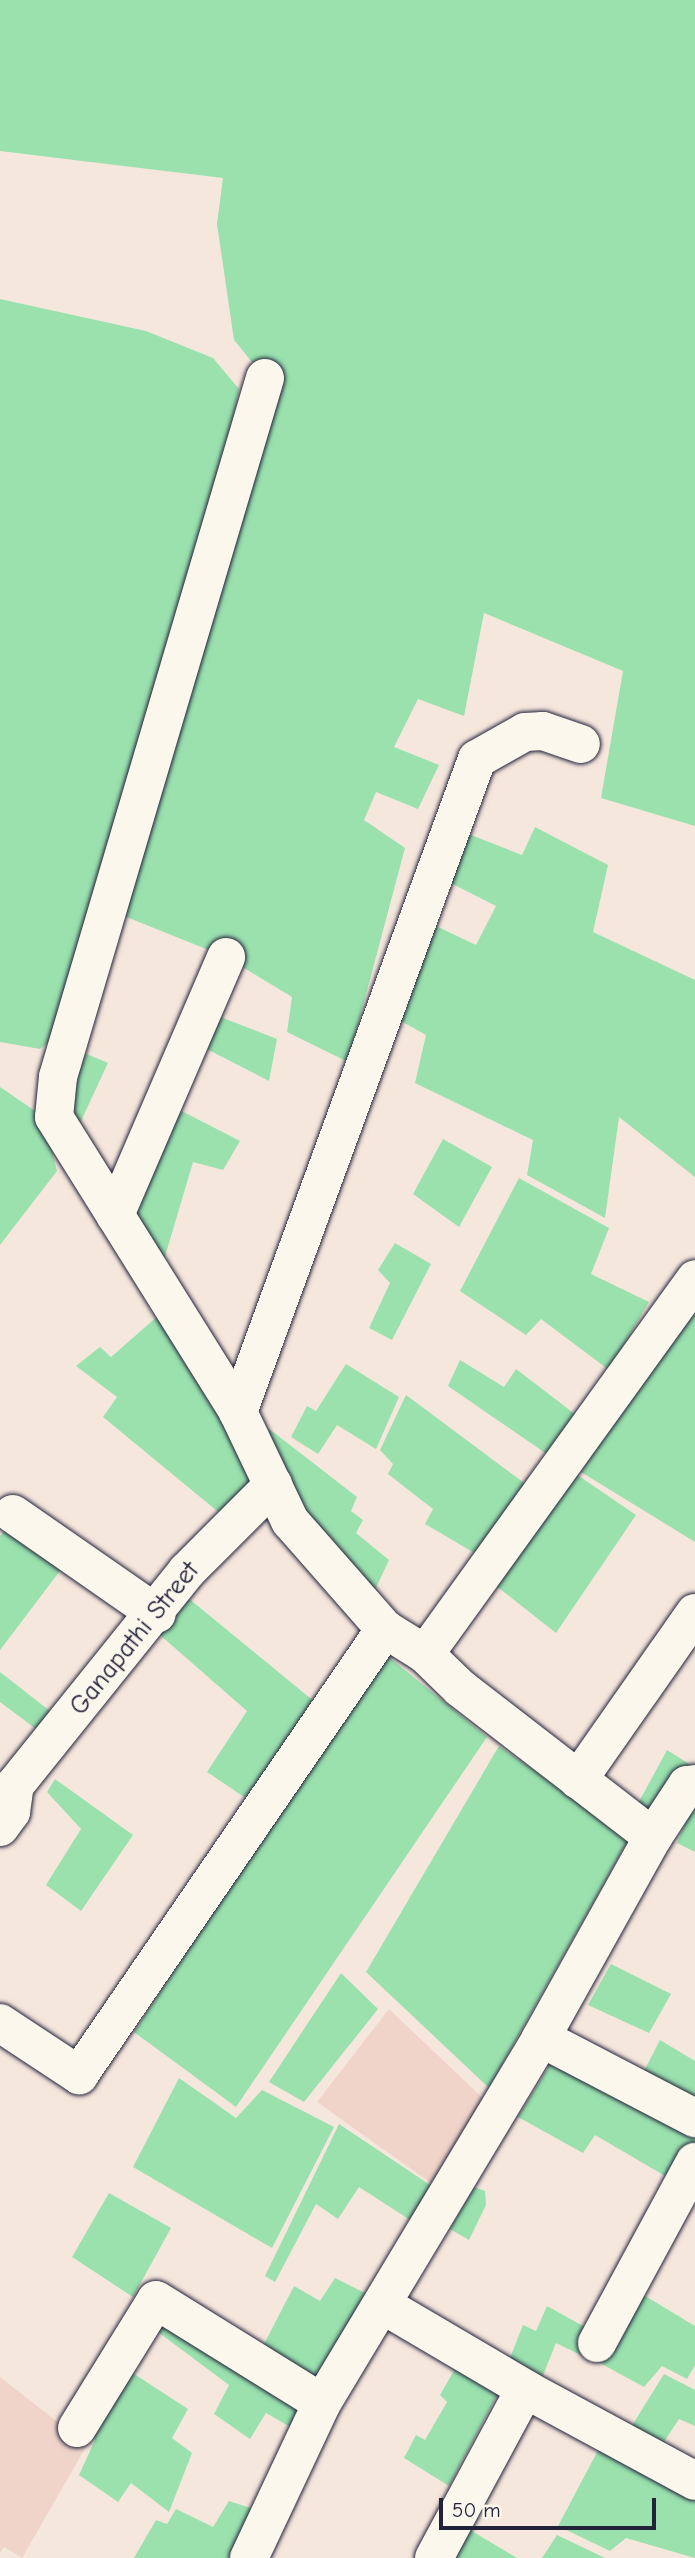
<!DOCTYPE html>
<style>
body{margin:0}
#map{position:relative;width:695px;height:2558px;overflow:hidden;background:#f6e7dd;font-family:"Comic Neue",sans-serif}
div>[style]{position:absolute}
.built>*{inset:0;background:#f0d4ca}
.green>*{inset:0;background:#9ae1ae}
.roads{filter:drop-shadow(0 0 2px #22223b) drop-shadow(0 0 2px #22223b)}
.minor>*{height:38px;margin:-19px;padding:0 19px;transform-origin:19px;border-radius:19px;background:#fbf7ec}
span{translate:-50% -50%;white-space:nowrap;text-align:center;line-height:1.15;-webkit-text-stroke:5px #fbf7ec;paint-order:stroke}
.street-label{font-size:26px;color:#22223b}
.scale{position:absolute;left:439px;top:2498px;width:217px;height:32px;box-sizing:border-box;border:4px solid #22223b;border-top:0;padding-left:9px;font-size:21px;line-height:24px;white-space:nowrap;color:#22223b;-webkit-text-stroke:5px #fbf7ec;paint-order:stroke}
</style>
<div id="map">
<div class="built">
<div style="clip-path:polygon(389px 2009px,487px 2102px,435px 2186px,317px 2102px)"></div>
<div style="clip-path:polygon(0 2377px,87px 2445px,22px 2558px,4px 2547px,0 2553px)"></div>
</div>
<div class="green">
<div style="clip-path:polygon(0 0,695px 0,695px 826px,601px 798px,623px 671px,484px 613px,464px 716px,418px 699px,394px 747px,439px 765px,418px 809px,376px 792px,364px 820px,405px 848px,348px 1062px,287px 1032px,292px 997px,226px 957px,119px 914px,265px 378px,234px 340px,217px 224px,223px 178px,0 151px)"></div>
<div style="clip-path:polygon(0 299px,146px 331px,213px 358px,239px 389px,227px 453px,60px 1033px,40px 1049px,0 1042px)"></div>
<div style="clip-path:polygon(535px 827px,608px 865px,593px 932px,695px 980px,695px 1177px,619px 1117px,605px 1218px,527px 1175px,533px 1140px,415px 1083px,426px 1035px,383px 1011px,417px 917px,476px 945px,496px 906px,433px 874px,458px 830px,522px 855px)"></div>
<div style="clip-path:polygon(210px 1013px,277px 1039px,269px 1081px,199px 1045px)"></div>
<div style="clip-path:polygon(77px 1050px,108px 1063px,74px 1136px,61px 1088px)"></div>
<div style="clip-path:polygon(0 1087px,44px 1117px,57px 1171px,0 1245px)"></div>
<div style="clip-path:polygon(170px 1105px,240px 1141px,223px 1170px,193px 1162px,161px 1270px,124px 1214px)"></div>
<div style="clip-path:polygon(443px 1139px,492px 1167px,459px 1227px,413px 1194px)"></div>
<div style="clip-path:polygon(519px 1178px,609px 1228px,591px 1274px,649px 1302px,609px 1370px,541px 1319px,526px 1335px,460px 1291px)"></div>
<div style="clip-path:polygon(395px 1243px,431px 1264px,392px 1340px,369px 1328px,390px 1283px,378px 1270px)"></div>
<div style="clip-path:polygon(695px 1298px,695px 1542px,581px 1472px)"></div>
<div style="clip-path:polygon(159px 1315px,260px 1478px,222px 1515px,103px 1417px,117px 1397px,76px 1366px,100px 1347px,111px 1357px)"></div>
<div style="clip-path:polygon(460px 1360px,504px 1387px,516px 1369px,580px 1418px,554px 1459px,448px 1386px)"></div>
<div style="clip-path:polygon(346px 1364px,399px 1397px,376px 1449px,337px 1425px,318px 1454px,291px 1437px,307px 1406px,316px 1411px)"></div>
<div style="clip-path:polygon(406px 1395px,535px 1491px,483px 1558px,425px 1524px,433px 1509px,388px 1474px,393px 1464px,380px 1450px)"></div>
<div style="clip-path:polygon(268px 1428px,357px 1497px,351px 1511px,363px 1520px,356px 1533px,389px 1560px,368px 1605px,279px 1478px)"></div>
<div style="clip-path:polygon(576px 1474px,636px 1515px,556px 1633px,495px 1585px)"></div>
<div style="clip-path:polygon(12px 1522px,66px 1563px,0 1650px,0 1536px)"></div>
<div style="clip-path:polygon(182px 1593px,316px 1703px,253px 1803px,207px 1772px,247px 1711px,160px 1635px)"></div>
<div style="clip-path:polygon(384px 1653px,487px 1737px,236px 2107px,134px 2032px)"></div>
<div style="clip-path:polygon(0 1672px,50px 1711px,36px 1729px,0 1702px)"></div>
<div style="clip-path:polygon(499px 1746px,630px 1837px,489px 2088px,366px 1972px)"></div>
<div style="clip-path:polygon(667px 1750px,694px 1767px,651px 1824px,634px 1811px)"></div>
<div style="clip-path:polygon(55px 1779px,133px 1835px,81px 1911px,46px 1885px,81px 1829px,47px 1792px)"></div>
<div style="clip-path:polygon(695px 1799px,695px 1852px,677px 1843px)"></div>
<div style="clip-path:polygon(611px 1964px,671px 1994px,649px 2033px,588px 2005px)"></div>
<div style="clip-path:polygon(341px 1973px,378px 2009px,304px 2102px,269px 2082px)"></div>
<div style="clip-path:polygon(660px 2040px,695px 2061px,695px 2106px,642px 2075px)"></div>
<div style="clip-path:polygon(556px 2055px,695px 2124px,695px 2145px,672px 2180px,595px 2135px,583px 2153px,518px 2117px)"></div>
<div style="clip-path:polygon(179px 2078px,236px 2118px,262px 2090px,334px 2127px,272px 2248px,133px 2167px)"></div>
<div style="clip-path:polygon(339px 2124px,439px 2191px,418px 2225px,359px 2187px,338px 2219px,316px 2204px,275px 2282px,265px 2276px)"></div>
<div style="clip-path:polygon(474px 2187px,485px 2191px,486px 2205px,469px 2240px,450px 2229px)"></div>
<div style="clip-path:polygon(109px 2193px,171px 2228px,133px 2297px,72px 2257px)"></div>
<div style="clip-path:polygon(335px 2278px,373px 2297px,319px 2390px,260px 2352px,294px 2286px,320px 2301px)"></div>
<div style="clip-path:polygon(637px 2291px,695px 2326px,695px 2365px,687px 2379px,662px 2366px,644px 2387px,598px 2362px)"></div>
<div style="clip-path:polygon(547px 2306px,594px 2332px,585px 2357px,556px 2343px,542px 2378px,510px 2358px,523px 2325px,536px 2331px)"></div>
<div style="clip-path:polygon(160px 2310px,313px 2409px,299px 2432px,266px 2413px,250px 2439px,214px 2414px,229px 2385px,150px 2326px)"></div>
<div style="clip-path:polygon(460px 2360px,503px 2384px,449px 2486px,404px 2458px,416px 2435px,425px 2440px,447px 2402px,440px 2395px)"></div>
<div style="clip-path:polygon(128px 2370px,188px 2409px,172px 2438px,192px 2453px,169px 2512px,131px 2483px,118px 2502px,79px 2475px,95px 2440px,83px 2434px)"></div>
<div style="clip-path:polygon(664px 2374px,695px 2390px,695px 2426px,679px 2419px,660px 2448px,628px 2432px)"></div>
<div style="clip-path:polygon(603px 2441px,695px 2494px,695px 2558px,626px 2538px,610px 2551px,558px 2526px)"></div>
<div style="clip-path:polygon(229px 2501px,260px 2511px,238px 2558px,134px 2558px,156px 2520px,167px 2524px,176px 2509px,213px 2527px)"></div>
<div style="clip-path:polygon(460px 2524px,517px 2558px,443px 2558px)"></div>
<div style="clip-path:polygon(557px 2535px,605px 2558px,542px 2558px)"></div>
</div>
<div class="roads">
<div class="minor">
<div style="left:265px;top:378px;width:729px;rotate:106.5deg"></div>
<div style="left:58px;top:1077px;width:40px;rotate:95.7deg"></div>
<div style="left:54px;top:1117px;width:348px;rotate:58deg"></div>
<div style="left:238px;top:1412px;width:121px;rotate:64.5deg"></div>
<div style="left:290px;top:1521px;width:144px;rotate:48.7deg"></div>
<div style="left:385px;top:1629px;width:47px;rotate:32deg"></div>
<div style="left:425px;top:1654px;width:49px;rotate:44.2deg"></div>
<div style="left:460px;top:1688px;width:244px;rotate:37.7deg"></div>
<div style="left:115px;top:1215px;width:281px;rotate:-66.7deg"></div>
<div style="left:238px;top:1412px;width:695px;rotate:-69.9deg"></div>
<div style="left:477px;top:759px;width:55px;rotate:-29.4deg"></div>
<div style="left:525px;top:732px;width:18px;rotate:-3deg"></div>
<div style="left:543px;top:731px;width:40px;rotate:18.9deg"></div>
<div style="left:13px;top:1514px;width:175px;rotate:34.8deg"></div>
<div style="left:425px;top:1654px;width:462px;rotate:-54.2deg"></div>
<div style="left:578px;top:1780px;width:204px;rotate:-55deg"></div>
<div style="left:15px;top:1785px;width:275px;rotate:-51.2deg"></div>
<div style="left:187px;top:1571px;width:122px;rotate:-45deg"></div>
<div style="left:0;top:1827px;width:19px;rotate:-54deg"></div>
<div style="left:11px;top:1812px;width:27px;rotate:-82deg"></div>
<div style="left:0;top:2023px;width:95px;rotate:33.4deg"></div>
<div style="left:79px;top:2075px;width:541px;rotate:-55.55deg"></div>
<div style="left:541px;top:2038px;width:174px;rotate:27.5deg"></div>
<div style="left:383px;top:2305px;width:169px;rotate:30.5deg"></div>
<div style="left:597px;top:2343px;width:206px;rotate:-61.6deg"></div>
<div style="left:77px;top:2428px;width:150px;rotate:-58.3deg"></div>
<div style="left:156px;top:2300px;width:195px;rotate:31.8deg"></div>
<div style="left:249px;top:2558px;width:171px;rotate:-64.8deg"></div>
<div style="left:322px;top:2403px;width:426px;rotate:-59deg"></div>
<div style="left:541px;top:2038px;width:230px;rotate:-60.9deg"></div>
<div style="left:653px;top:1837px;width:62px;rotate:-56.8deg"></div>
<div style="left:687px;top:1785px;width:8px;rotate:-7deg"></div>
<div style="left:434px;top:2558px;width:192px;rotate:-61.7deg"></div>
<div style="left:525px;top:2389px;width:193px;rotate:28.4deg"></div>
</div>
</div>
<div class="street-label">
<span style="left:135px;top:1639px;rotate:-51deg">Ganapathi Street</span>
</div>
<div class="scale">50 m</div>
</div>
